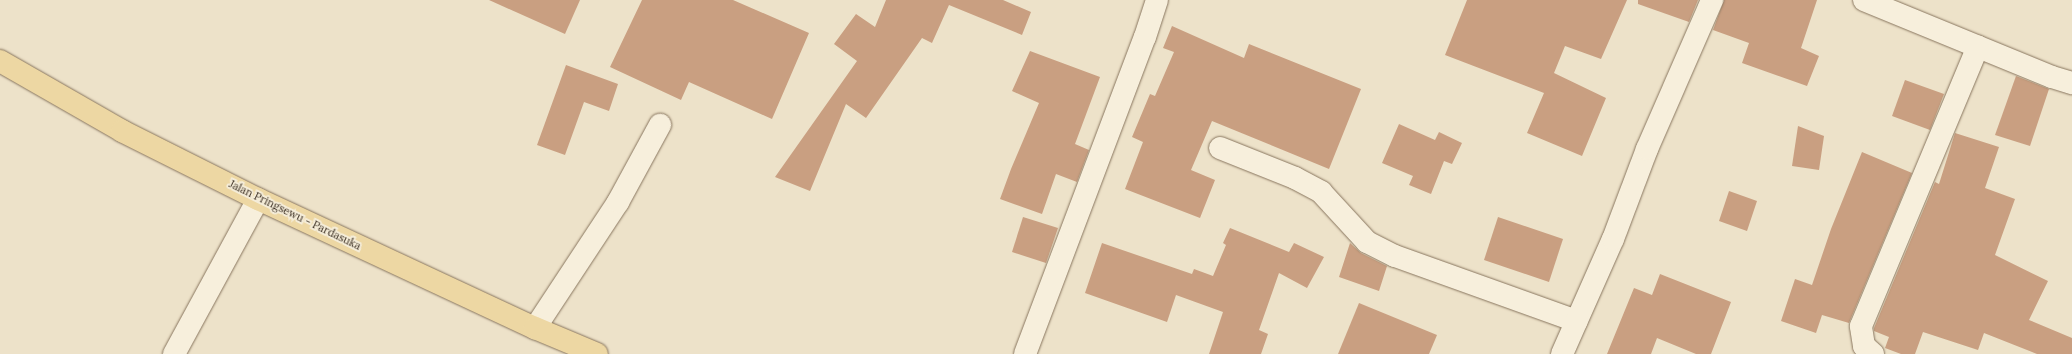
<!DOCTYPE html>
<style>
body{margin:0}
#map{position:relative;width:2072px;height:354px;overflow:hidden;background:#ede2c9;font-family:Lora,serif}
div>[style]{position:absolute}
.building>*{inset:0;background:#c99f81}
.roads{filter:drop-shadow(0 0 1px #88755e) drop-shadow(0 0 1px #88755e)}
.street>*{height:22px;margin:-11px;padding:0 11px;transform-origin:11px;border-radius:11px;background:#f7efdc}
.primary>*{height:22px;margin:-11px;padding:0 11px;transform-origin:11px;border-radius:11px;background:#edd7a3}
span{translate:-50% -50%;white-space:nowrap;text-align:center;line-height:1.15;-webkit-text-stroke:4px #f4ecd8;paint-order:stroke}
.street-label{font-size:11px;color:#392d21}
</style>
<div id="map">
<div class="building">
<div style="clip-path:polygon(489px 0,580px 0,565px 34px)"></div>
<div style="clip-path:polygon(642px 0,733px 0,809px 33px,772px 119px,689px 82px,681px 100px,610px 67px)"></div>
<div style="clip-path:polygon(886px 0,1003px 0,1031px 12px,1022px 35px,949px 5px,932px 43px,922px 38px,866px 118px,846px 104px,810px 191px,775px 177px,857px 61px,834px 44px,856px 14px,875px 27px)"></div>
<div style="clip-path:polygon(1467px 0,1627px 0,1601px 59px,1565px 46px,1554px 73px,1606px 98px,1582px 156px,1527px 133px,1544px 93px,1445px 55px)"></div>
<div style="clip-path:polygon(1638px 0,1698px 0,1689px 22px,1638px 4px)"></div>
<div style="clip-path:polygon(1724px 0,1817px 0,1801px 48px,1819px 56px,1807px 86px,1742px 63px,1749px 43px,1713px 30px)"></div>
<div style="clip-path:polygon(1172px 26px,1244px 58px,1249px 44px,1361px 89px,1329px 169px,1212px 121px,1191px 170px,1215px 180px,1200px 218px,1125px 189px,1143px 142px,1132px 137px,1150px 94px,1155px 96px,1174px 52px,1163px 48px)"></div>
<div style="clip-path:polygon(1030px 51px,1100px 77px,1075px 144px,1089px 150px,1077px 182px,1056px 174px,1042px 214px,1000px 199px,1011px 169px,1039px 103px,1012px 91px)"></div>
<div style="clip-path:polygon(566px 65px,618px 84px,609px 111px,584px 102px,565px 155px,537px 145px)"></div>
<div style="clip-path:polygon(2016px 76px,2049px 89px,2030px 146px,1995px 135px)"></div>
<div style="clip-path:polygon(1905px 80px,1944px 94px,1930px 130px,1892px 116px)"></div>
<div style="clip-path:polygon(1399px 124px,1435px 140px,1439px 132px,1462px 143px,1452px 164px,1444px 161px,1431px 194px,1409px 185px,1413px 176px,1382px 163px)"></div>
<div style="clip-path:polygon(1798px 126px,1824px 136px,1819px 170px,1792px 166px)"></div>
<div style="clip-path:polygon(1955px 133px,1999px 147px,1985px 188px,2015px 199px,1995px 255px,2048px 281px,2029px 320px,2072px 338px,2072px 354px,2037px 354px,1984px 333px,1978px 350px,1923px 332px,1915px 354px,1901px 354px,1885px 348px,1889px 337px,1874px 331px,1874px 328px,1935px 182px,1939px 184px)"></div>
<div style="clip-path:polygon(1862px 152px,1912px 173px,1849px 323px,1822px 315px,1816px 333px,1781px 321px,1795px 279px,1812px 285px,1831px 229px)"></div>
<div style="clip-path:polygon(1729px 191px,1757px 201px,1747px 231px,1719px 221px)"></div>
<div style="clip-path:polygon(1023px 217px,1058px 228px,1046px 263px,1012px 252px)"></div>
<div style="clip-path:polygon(1498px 217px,1563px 239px,1549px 282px,1484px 260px)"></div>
<div style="clip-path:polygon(1230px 228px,1289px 252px,1294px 243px,1324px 257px,1307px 288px,1279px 273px,1259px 330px,1268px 334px,1261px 354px,1209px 354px,1223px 312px,1176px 295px,1167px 322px,1085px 293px,1102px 243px,1192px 274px,1194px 269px,1213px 276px,1226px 245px,1223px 243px)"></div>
<div style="clip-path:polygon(1350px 243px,1361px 253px,1387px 266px,1379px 291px,1339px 277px)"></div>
<div style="clip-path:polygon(1660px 274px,1731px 302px,1711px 354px,1696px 354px,1657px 338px,1651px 354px,1607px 354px,1634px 288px,1652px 295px)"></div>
<div style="clip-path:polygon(1359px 303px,1437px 335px,1429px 354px,1338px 354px)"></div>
</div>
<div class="roads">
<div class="street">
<div style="left:1864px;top:0;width:203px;rotate:22.3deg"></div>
<div style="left:2052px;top:77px;width:21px;rotate:17deg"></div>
<div style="left:1220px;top:148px;width:81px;rotate:21.8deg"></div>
<div style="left:1295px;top:178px;width:30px;rotate:28deg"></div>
<div style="left:1321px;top:192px;width:68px;rotate:47.4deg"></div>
<div style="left:1367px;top:242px;width:31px;rotate:27deg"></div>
<div style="left:1395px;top:256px;width:193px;rotate:19.7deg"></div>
<div style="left:535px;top:328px;width:151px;rotate:-56.6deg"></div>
<div style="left:618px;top:202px;width:88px;rotate:-61.4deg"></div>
<div style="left:174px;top:354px;width:176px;rotate:-61.5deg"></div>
<div style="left:1025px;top:354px;width:339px;rotate:-69.3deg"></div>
<div style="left:1145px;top:37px;width:39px;rotate:-72deg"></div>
<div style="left:1562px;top:354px;width:126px;rotate:-66.1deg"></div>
<div style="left:1613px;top:239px;width:96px;rotate:-69.3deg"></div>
<div style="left:1647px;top:149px;width:163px;rotate:-66.4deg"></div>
<div style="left:1873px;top:354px;width:12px;rotate:-138deg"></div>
<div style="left:1864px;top:346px;width:20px;rotate:-99deg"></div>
<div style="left:1861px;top:326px;width:303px;rotate:-67.3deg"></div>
</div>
<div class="primary">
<div style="left:0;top:61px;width:141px;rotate:29.8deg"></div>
<div style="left:122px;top:131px;width:152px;rotate:26.6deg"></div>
<div style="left:258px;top:199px;width:306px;rotate:25deg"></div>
<div style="left:535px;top:328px;width:67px;rotate:22.8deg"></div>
</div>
</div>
<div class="street-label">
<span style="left:295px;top:215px;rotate:26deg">Jalan Pringsewu - Pardasuka</span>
</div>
</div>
